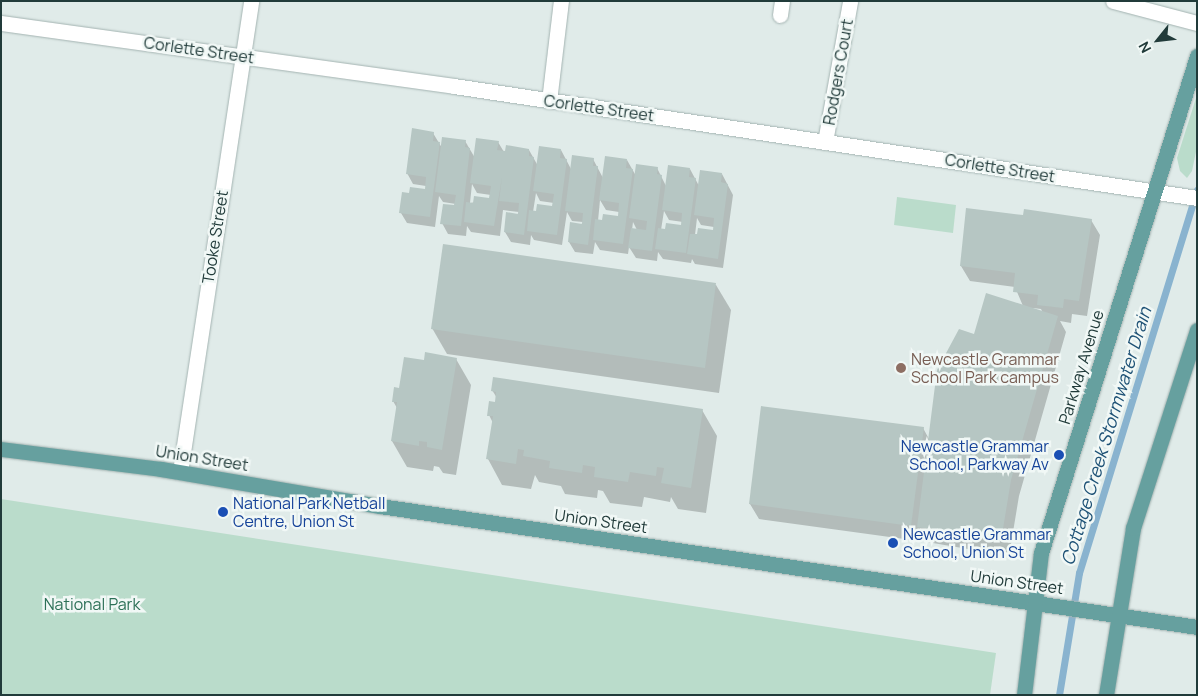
<!DOCTYPE html>
<style>
body{margin:0}
#map{position:relative;width:1198px;height:696px;overflow:hidden;background:#e0ebe9;font-family:Manrope,sans-serif}
div>[style]{position:absolute}
.green>*{inset:0;background:#badccb}
.shadow>*{inset:0;background:#0003}
.stream>*{height:7px;margin:-3.5px;padding:0 3.5px;transform-origin:3.5px;border-radius:3.5px;background:#89b3cf}
.building>*{inset:0;background:#b6c6c3}
.roads{filter:drop-shadow(0 0 1px #a3b3b1) drop-shadow(0 0 1px #a3b3b1)}
.minor>*{height:15px;margin:-7.5px;padding:0 7.5px;transform-origin:7.5px;border-radius:7.5px;background:#fff}
.major>*{height:15px;margin:-7.5px;padding:0 7.5px;transform-origin:7.5px;border-radius:7.5px;background:#66a09f}
.dots>*{width:14px;height:14px;translate:-50% -50%;box-sizing:border-box;border:2px solid #f1f8f6;border-radius:50%}
span{translate:-50% -50%;white-space:nowrap;text-align:center;line-height:1.15;-webkit-text-stroke:5px #f1f8f6;paint-order:stroke}
.street-label{font-size:16px;color:#213b3a}
.education-label{font-size:16px;color:#785e54}
.left{translate:0 -50%;text-align:left}
.transit-label{font-size:16px;color:#164399}
.right{translate:-100% -50%;text-align:right}
.park-label{font-size:16px;color:#2d7158}
.water-label{font-size:18px;color:#1d5175;font-style:italic}
.frame{position:absolute;inset:0;border:2px solid #213b3a;pointer-events:none}
.north{position:absolute;left:1133px;top:15px;width:50px;height:50px;-webkit-text-stroke:4px #f1f8f6;paint-order:stroke;rotate:241deg;font-size:14px;font-weight:700;line-height:20px;text-align:center;color:#213b3a}
.north::after{content:'';display:block;margin:auto;width:18px;height:22px;background:#213b3a;clip-path:polygon(50% 0,100% 100%,50% 72%,0 100%)}
</style>
<div id="map">
<div class="green">
<div style="clip-path:polygon(1197px 95px,1197px 147px,1192px 171px,1187px 178px,1180px 171px,1177px 158px)"></div>
<div style="clip-path:polygon(897px 197px,956px 205px,953px 233px,894px 225px)"></div>
<div style="clip-path:polygon(1px 499px,996px 653px,990px 695px,1px 695px)"></div>
</div>
<div class="shadow">
<div style="clip-path:polygon(evenodd,433px 133px,442px 148px,465px 141px,475px 158px,498px 142px,504px 152px,529px 150px,538px 166px,561px 150px,571px 169px,593px 159px,603px 178px,627px 160px,636px 176px,657px 168px,666px 186px,690px 169px,699px 186px,722px 174px,733px 195px,723px 268px,695px 264px,692px 259px,691px 263px,663px 259px,658px 252px,657px 261px,636px 258px,629px 247px,628px 254px,600px 250px,595px 242px,593px 254px,575px 252px,569px 242px,583px 222px,572px 221px,567px 212px,562px 245px,534px 240px,531px 235px,530px 245px,511px 242px,505px 232px,519px 212px,503px 210px,500px 236px,471px 232px,467px 226px,466px 236px,448px 234px,442px 223px,456px 204px,443px 202px,439px 196px,435px 227px,407px 223px,401px 213px,426px 190px,426px 186px,413px 184px,407px 173px,433px 133px,472px 184px,477px 193px,491px 195px,490px 200px,470px 203px,472px 184px,433px 133px,536px 193px,540px 201px,554px 203px,553px 208px,533px 212px,536px 193px,433px 133px,600px 200px,606px 210px,619px 212px,619px 217px,598px 221px,600px 200px,433px 133px,664px 211px,669px 220px,683px 222px,682px 226px,661px 230px,664px 211px,433px 133px,697px 218px,701px 225px,714px 227px,714px 232px,695px 235px,697px 218px,433px 133px,633px 222px,637px 230px,632px 230px,633px 222px)"></div>
<div style="clip-path:polygon(evenodd,1024px 217px,1091px 220px,1100px 235px,1087px 316px,1072px 314px,1071px 323px,1060px 321px,1066px 332px,1019px 496px,1009px 556px,927px 542px,920px 530px,919px 541px,759px 519px,750px 504px,923px 428px,929px 439px,975px 336px,1023px 306px,1015px 287px,970px 281px,961px 266px,1024px 217px,1033px 308px,1041px 309px,1043px 313px,1032px 309px,1033px 308px)"></div>
<div style="clip-path:polygon(716px 285px,731px 310px,719px 393px,447px 354px,432px 328px)"></div>
<div style="clip-path:polygon(456px 359px,471px 385px,456px 475px,443px 473px,439px 467px,434px 466px,433px 471px,407px 467px,392px 441px,397px 408px,393px 401px,425px 361px)"></div>
<div style="clip-path:polygon(492px 390px,702px 410px,717px 436px,706px 513px,678px 509px,671px 497px,670px 502px,644px 497px,642px 507px,610px 503px,603px 491px,598px 490px,597px 498px,565px 494px,561px 486px,539px 482px,535px 475px,531px 489px,502px 485px,488px 459px,493px 423px,489px 415px,497px 398px)"></div>
</div>
<div class="stream">
<div style="left:1059px;top:695px;width:124px;rotate:-80.7deg"></div>
<div style="left:1079px;top:573px;width:401px;rotate:-72.9deg"></div>
</div>
<div class="building">
<div style="clip-path:polygon(412px 128px,434px 132px,433px 141px,440px 142px,430px 217px,399px 213px,402px 192px,409px 193px,410px 187px,425px 189px,426px 177px,406px 174px)"></div>
<div style="clip-path:polygon(442px 137px,466px 140px,465px 147px,470px 148px,461px 226px,440px 224px,443px 204px,454px 205px,456px 195px,435px 192px)"></div>
<div style="clip-path:polygon(476px 138px,499px 141px,497px 150px,505px 151px,506px 145px,529px 149px,529px 156px,534px 157px,524px 235px,504px 232px,506px 212px,518px 214px,519px 203px,499px 201px,502px 177px,494px 226px,464px 222px,466px 202px,473px 203px,474px 196px,489px 198px,491px 186px,470px 183px)"></div>
<div style="clip-path:polygon(539px 146px,561px 149px,560px 158px,567px 159px,557px 235px,527px 231px,529px 210px,536px 211px,537px 204px,552px 206px,554px 194px,533px 191px)"></div>
<div style="clip-path:polygon(572px 155px,594px 158px,593px 166px,598px 166px,588px 245px,568px 242px,570px 222px,582px 224px,583px 213px,565px 211px)"></div>
<div style="clip-path:polygon(605px 156px,627px 159px,626px 168px,633px 169px,623px 244px,593px 240px,595px 219px,602px 220px,603px 214px,618px 216px,619px 203px,599px 200px)"></div>
<div style="clip-path:polygon(636px 164px,658px 167px,657px 174px,662px 175px,652px 251px,628px 248px,631px 228px,646px 230px,647px 221px,629px 218px)"></div>
<div style="clip-path:polygon(668px 165px,690px 168px,689px 177px,696px 178px,686px 253px,655px 249px,658px 228px,665px 229px,666px 223px,681px 225px,682px 213px,662px 210px)"></div>
<div style="clip-path:polygon(700px 170px,722px 173px,721px 182px,728px 184px,718px 259px,687px 254px,690px 234px,697px 234px,698px 228px,713px 230px,714px 218px,694px 215px)"></div>
<div style="clip-path:polygon(966px 208px,1023px 215px,1024px 209px,1092px 219px,1079px 301px,1064px 299px,1063px 308px,1037px 305px,1038px 295px,1013px 292px,1015px 273px,960px 266px)"></div>
<div style="clip-path:polygon(443px 244px,716px 283px,705px 368px,431px 329px)"></div>
<div style="clip-path:polygon(986px 293px,1058px 316px,1011px 480px,1001px 541px,917px 527px,937px 370px,959px 329px,974px 334px)"></div>
<div style="clip-path:polygon(425px 352px,457px 358px,442px 450px,427px 447px,427px 442px,419px 441px,419px 446px,391px 441px,397px 402px,392px 402px,394px 387px,399px 388px,404px 357px,424px 360px)"></div>
<div style="clip-path:polygon(493px 377px,703px 409px,691px 488px,661px 483px,664px 468px,657px 467px,656px 476px,630px 472px,628px 482px,594px 477px,595px 467px,583px 465px,582px 473px,549px 468px,550px 461px,523px 456px,524px 450px,518px 449px,516px 464px,486px 459px,493px 416px,487px 416px,489px 401px,495px 402px,496px 392px,491px 391px)"></div>
<div style="clip-path:polygon(761px 406px,924px 427px,911px 526px,749px 504px)"></div>
</div>
<div class="roads">
<div class="minor">
<div style="left:1113px;top:1px;width:87px;rotate:14.7deg"></div>
<div style="left:780px;top:15px;width:14px;rotate:-82deg"></div>
<div style="left:1px;top:23px;width:457px;rotate:7.9deg"></div>
<div style="left:454px;top:86px;width:751px;rotate:8.57deg"></div>
<div style="left:549px;top:101px;width:101px;rotate:-83.2deg"></div>
<div style="left:825px;top:142px;width:143px;rotate:-79.9deg"></div>
<div style="left:180px;top:472px;width:476px;rotate:-81.4deg"></div>
</div>
<div class="major">
<div style="left:1px;top:449px;width:161px;rotate:7.1deg"></div>
<div style="left:161px;top:469px;width:222px;rotate:9.6deg"></div>
<div style="left:380px;top:506px;width:826px;rotate:8.42deg"></div>
<div style="left:1024px;top:695px;width:143px;rotate:-83.2deg"></div>
<div style="left:1041px;top:553px;width:521px;rotate:-72.57deg"></div>
<div style="left:1106px;top:695px;width:169px;rotate:-80.8deg"></div>
<div style="left:1133px;top:528px;width:208px;rotate:-72.1deg"></div>
</div>
</div>
<div class="dots">
<div style="left:901px;top:368px;background:#8d6e63"></div>
<div style="left:1059px;top:455px;background:#1a4fb4"></div>
<div style="left:223px;top:512px;background:#1a4fb4"></div>
<div style="left:893px;top:543px;background:#1a4fb4"></div>
</div>
<div class="street-label">
<span style="left:199px;top:50px;rotate:8deg">Corlette Street</span>
<span style="left:838px;top:72px;rotate:-80deg">Rodgers Court</span>
<span style="left:599px;top:108px;rotate:8deg">Corlette Street</span>
<span style="left:1000px;top:168px;rotate:9deg">Corlette Street</span>
<span style="left:215px;top:237px;rotate:-81deg">Tooke Street</span>
<span style="left:1081px;top:367px;rotate:-73deg">Parkway Avenue</span>
<span style="left:202px;top:458px;rotate:9deg">Union Street</span>
<span style="left:601px;top:521px;rotate:8deg">Union Street</span>
<span style="left:1017px;top:582px;rotate:8deg">Union Street</span>
</div>
<div class="education-label">
<span class="left" style="left:911px;top:368px">Newcastle Grammar<br>School Park campus</span>
</div>
<div class="transit-label">
<span class="right" style="left:1049px;top:455px">Newcastle Grammar<br>School, Parkway Av</span>
<span class="left" style="left:233px;top:512px">National Park Netball<br>Centre, Union St</span>
<span class="left" style="left:903px;top:543px">Newcastle Grammar<br>School, Union St</span>
</div>
<div class="park-label">
<span style="left:92px;top:604px">National Park</span>
</div>
<div class="water-label">
<span style="left:1106px;top:436px;rotate:-73deg">Cottage Creek Stormwater Drain</span>
</div>
<div class="frame"></div>
<div class="north">N</div>
</div>
